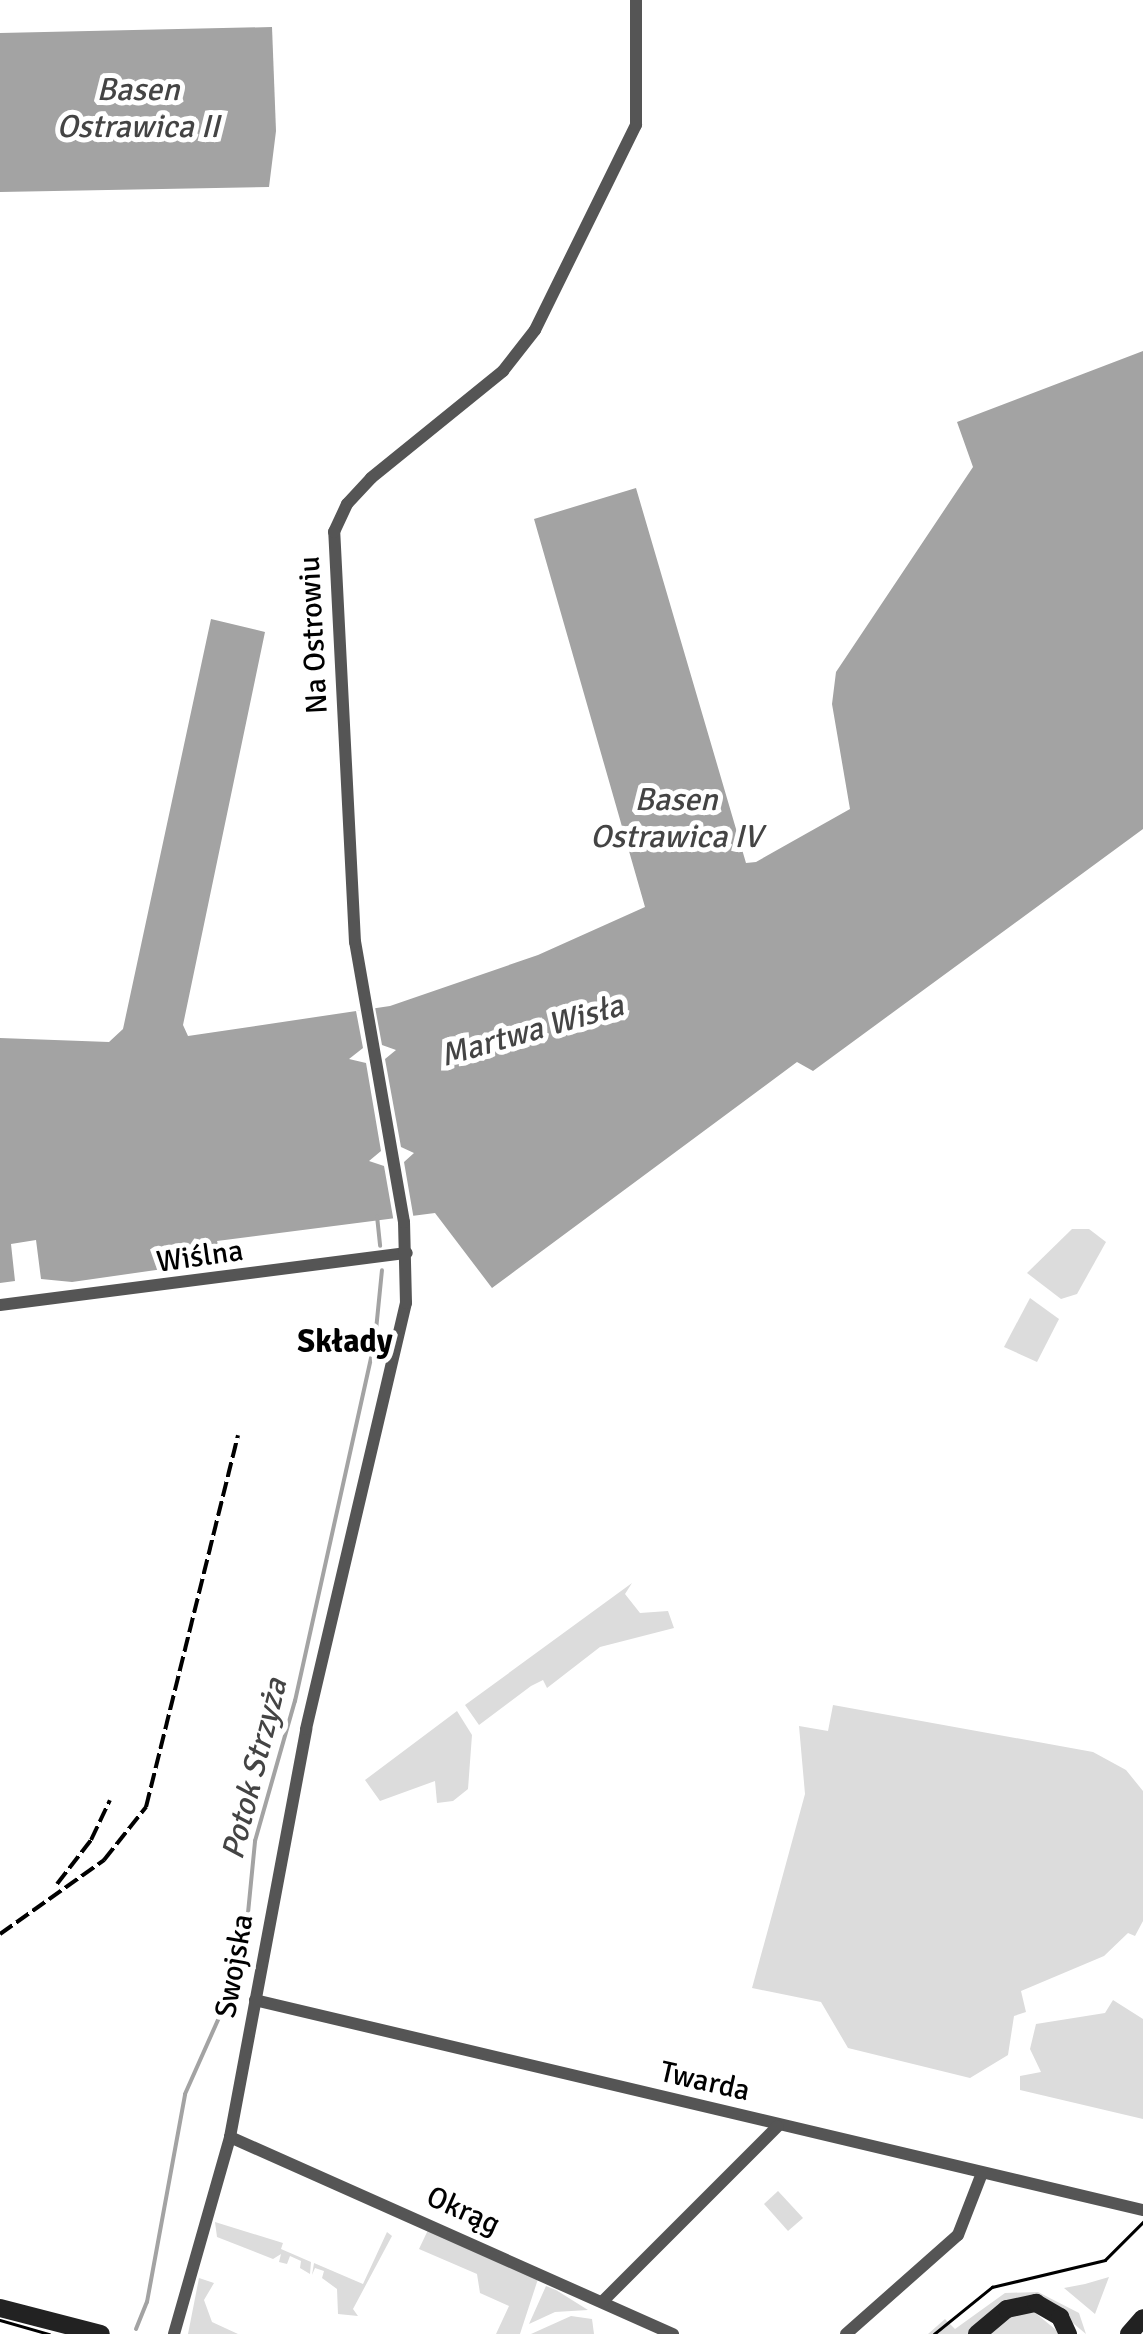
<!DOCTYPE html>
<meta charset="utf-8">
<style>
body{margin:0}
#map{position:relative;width:1143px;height:2334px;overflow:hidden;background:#fff;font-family:Signika,sans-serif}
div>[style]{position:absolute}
.green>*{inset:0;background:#dcdcdc}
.water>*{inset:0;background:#a3a3a3}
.pier>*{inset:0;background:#fff}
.stream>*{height:4px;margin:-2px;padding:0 2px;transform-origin:2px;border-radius:2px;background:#a3a3a3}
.minor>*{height:12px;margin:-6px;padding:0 6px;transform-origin:6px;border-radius:6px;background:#555}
.secondary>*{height:18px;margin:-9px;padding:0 9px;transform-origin:9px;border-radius:9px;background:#222}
.tram>*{height:2.5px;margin:-1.25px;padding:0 1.25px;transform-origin:1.25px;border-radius:1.25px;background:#000}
.rail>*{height:4px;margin-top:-2px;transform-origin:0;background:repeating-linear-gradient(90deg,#000 0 15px,transparent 0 20px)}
span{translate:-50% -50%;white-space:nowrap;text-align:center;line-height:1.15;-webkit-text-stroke:10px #fff;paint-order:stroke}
.street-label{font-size:30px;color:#000}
.water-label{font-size:32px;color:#444;font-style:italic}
.neighbourhood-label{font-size:32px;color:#000;font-weight:700}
</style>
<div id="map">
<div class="green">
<div style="clip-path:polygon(1072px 1229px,1089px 1229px,1106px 1242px,1077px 1294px,1061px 1299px,1027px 1273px)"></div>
<div style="clip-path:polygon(1030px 1298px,1059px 1319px,1037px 1362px,1004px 1347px)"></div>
<div style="clip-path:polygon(632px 1583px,625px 1594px,640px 1613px,668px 1611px,674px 1628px,600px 1647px,547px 1688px,543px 1680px,531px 1686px,479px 1725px,465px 1705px)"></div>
<div style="clip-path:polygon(833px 1705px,1093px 1752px,1126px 1770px,1143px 1791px,1143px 1921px,1135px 1936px,1128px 1933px,1104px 1956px,1021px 1991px,1026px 2012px,1014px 2016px,1008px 2055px,970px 2078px,848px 2048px,821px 2002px,752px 1988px,805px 1794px,799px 1726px,828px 1731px)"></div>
<div style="clip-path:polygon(457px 1711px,472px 1735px,468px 1789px,453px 1801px,437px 1803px,435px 1781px,380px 1801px,365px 1780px)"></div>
<div style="clip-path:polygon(1113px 2000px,1143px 2019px,1143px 2119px,1020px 2090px,1020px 2076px,1041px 2072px,1030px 2049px,1036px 2024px,1105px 2013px)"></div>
<div style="clip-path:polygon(778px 2191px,803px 2218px,788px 2231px,764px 2204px)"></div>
<div style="clip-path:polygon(215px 2222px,283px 2243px,281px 2249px,311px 2262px,310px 2274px,300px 2268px,301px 2261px,290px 2256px,287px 2264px,279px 2262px,281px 2254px,273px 2259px,217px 2237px)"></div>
<div style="clip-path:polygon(428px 2230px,538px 2279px,520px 2334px,496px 2334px,509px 2306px,480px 2293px,477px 2274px,419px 2249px)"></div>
<div style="clip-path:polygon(387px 2232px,392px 2236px,353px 2309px,358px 2316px,338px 2314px,337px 2289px,322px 2278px,324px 2271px,315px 2268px,312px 2275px,314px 2263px,363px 2284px)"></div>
<div style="clip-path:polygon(1109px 2277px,1095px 2314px,1064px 2288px,1085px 2284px)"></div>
<div style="clip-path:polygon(199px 2278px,214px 2283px,204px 2300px,212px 2322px,238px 2334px,188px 2334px)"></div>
<div style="clip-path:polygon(546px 2286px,556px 2290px,588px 2310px,555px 2312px,529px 2324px)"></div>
<div style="clip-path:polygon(1038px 2292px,1079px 2313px,1086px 2334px,1044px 2299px,1007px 2300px,968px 2334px,928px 2334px,945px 2319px,955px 2329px,1005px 2293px)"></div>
<div style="clip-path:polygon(1033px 2311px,1061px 2334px,988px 2334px,1008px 2316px)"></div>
<div style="clip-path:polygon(571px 2316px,592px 2319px,594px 2334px,531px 2334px)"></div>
</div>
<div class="water">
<div style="clip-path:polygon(272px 27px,276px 131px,269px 187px,0 192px,0 33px)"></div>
<div style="clip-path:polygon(1143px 351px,1143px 829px,813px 1071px,797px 1062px,492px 1288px,435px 1213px,217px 1241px,223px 1261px,211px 1268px,205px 1263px,72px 1282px,41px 1279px,36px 1240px,11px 1244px,15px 1281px,0 1283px,0 1038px,109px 1042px,123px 1029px,211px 619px,265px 632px,183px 1025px,188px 1036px,390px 1006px,538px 955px,645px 907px,534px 519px,636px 488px,746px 863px,756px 862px,850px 809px,832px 704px,836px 672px,973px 467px,957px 422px)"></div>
</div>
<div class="pier">
<div style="clip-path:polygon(375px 1007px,382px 1045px,396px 1050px,385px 1059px,401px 1147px,414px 1153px,404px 1162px,414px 1220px,394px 1223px,384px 1166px,369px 1161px,381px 1151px,366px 1063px,349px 1059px,363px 1048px,356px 1011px)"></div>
</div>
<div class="stream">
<div style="left:377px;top:1216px;width:30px;rotate:84deg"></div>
<div style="left:136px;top:2329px;width:29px;rotate:-68deg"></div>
<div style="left:147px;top:2302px;width:211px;rotate:-79.6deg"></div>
<div style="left:185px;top:2094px;width:142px;rotate:-66deg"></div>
<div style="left:243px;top:1964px;width:124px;rotate:-84.4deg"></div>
<div style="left:255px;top:1841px;width:146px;rotate:-74.1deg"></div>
<div style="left:295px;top:1701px;width:370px;rotate:-77.5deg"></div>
<div style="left:375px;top:1340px;width:70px;rotate:-84.3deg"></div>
</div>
<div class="minor">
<div style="left:0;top:1305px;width:410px;rotate:-7.3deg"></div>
<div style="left:255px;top:2000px;width:912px;rotate:13.31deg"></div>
<div style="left:230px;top:2137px;width:485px;rotate:24deg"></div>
<div style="left:603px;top:2301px;width:247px;rotate:-45deg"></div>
<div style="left:174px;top:2334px;width:205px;rotate:-74.1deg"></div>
<div style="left:230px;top:2137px;width:415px;rotate:-79.4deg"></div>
<div style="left:306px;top:1729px;width:438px;rotate:-76.8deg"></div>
<div style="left:406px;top:1303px;width:81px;rotate:-91.4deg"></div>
<div style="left:404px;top:1222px;width:284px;rotate:-99.9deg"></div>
<div style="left:355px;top:942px;width:411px;rotate:-92.9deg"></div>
<div style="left:334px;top:532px;width:31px;rotate:-65deg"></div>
<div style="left:347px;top:504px;width:35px;rotate:-47deg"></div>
<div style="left:371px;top:478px;width:170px;rotate:-39deg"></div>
<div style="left:503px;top:371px;width:52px;rotate:-52deg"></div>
<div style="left:535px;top:330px;width:229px;rotate:-63.8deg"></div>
<div style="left:636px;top:125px;width:125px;rotate:-90deg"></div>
<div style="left:846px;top:2334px;width:149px;rotate:-41.5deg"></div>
<div style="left:958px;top:2235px;width:66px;rotate:-68.8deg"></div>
</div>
<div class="secondary">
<div style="left:0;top:2308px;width:104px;rotate:14.4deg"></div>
<div style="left:977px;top:2334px;width:39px;rotate:-40deg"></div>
<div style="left:1007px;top:2309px;width:30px;rotate:-12deg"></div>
<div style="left:1036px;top:2303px;width:28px;rotate:30deg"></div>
<div style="left:1060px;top:2317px;width:19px;rotate:65deg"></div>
<div style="left:1129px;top:2334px;width:21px;rotate:-49deg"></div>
</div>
<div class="tram">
<div style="left:0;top:2320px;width:51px;rotate:15.9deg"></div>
<div style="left:934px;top:2334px;width:75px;rotate:-39deg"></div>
<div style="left:992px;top:2287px;width:116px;rotate:-13.4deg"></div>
<div style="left:1105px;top:2260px;width:54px;rotate:-45deg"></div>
</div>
<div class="rail">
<div style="left:57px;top:1884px;width:56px;rotate:-52.3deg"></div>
<div style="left:91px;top:1840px;width:44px;rotate:-64.6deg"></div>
<div style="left:0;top:1934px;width:128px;rotate:-35.4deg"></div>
<div style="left:104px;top:1860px;width:68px;rotate:-51.6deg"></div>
<div style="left:146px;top:1807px;width:383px;rotate:-76.1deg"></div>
</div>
<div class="street-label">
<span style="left:314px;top:635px;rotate:-93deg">Na Ostrowiu</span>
<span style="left:200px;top:1257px;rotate:-8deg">Wiślna</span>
<span style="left:235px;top:1966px;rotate:-80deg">Swojska</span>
<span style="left:705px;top:2082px;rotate:13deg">Twarda</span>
<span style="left:463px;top:2211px;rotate:24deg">Okrąg</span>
</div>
<div class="water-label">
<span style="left:138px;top:109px">Basen<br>Ostrawica II</span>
<span style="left:676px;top:819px">Basen<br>Ostrawica IV</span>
<span style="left:532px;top:1031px;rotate:-16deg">Martwa Wisła</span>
<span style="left:255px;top:1769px;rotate:-76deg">Potok Strzyża</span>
</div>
<div class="neighbourhood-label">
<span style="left:345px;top:1342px">Składy</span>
</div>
</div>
